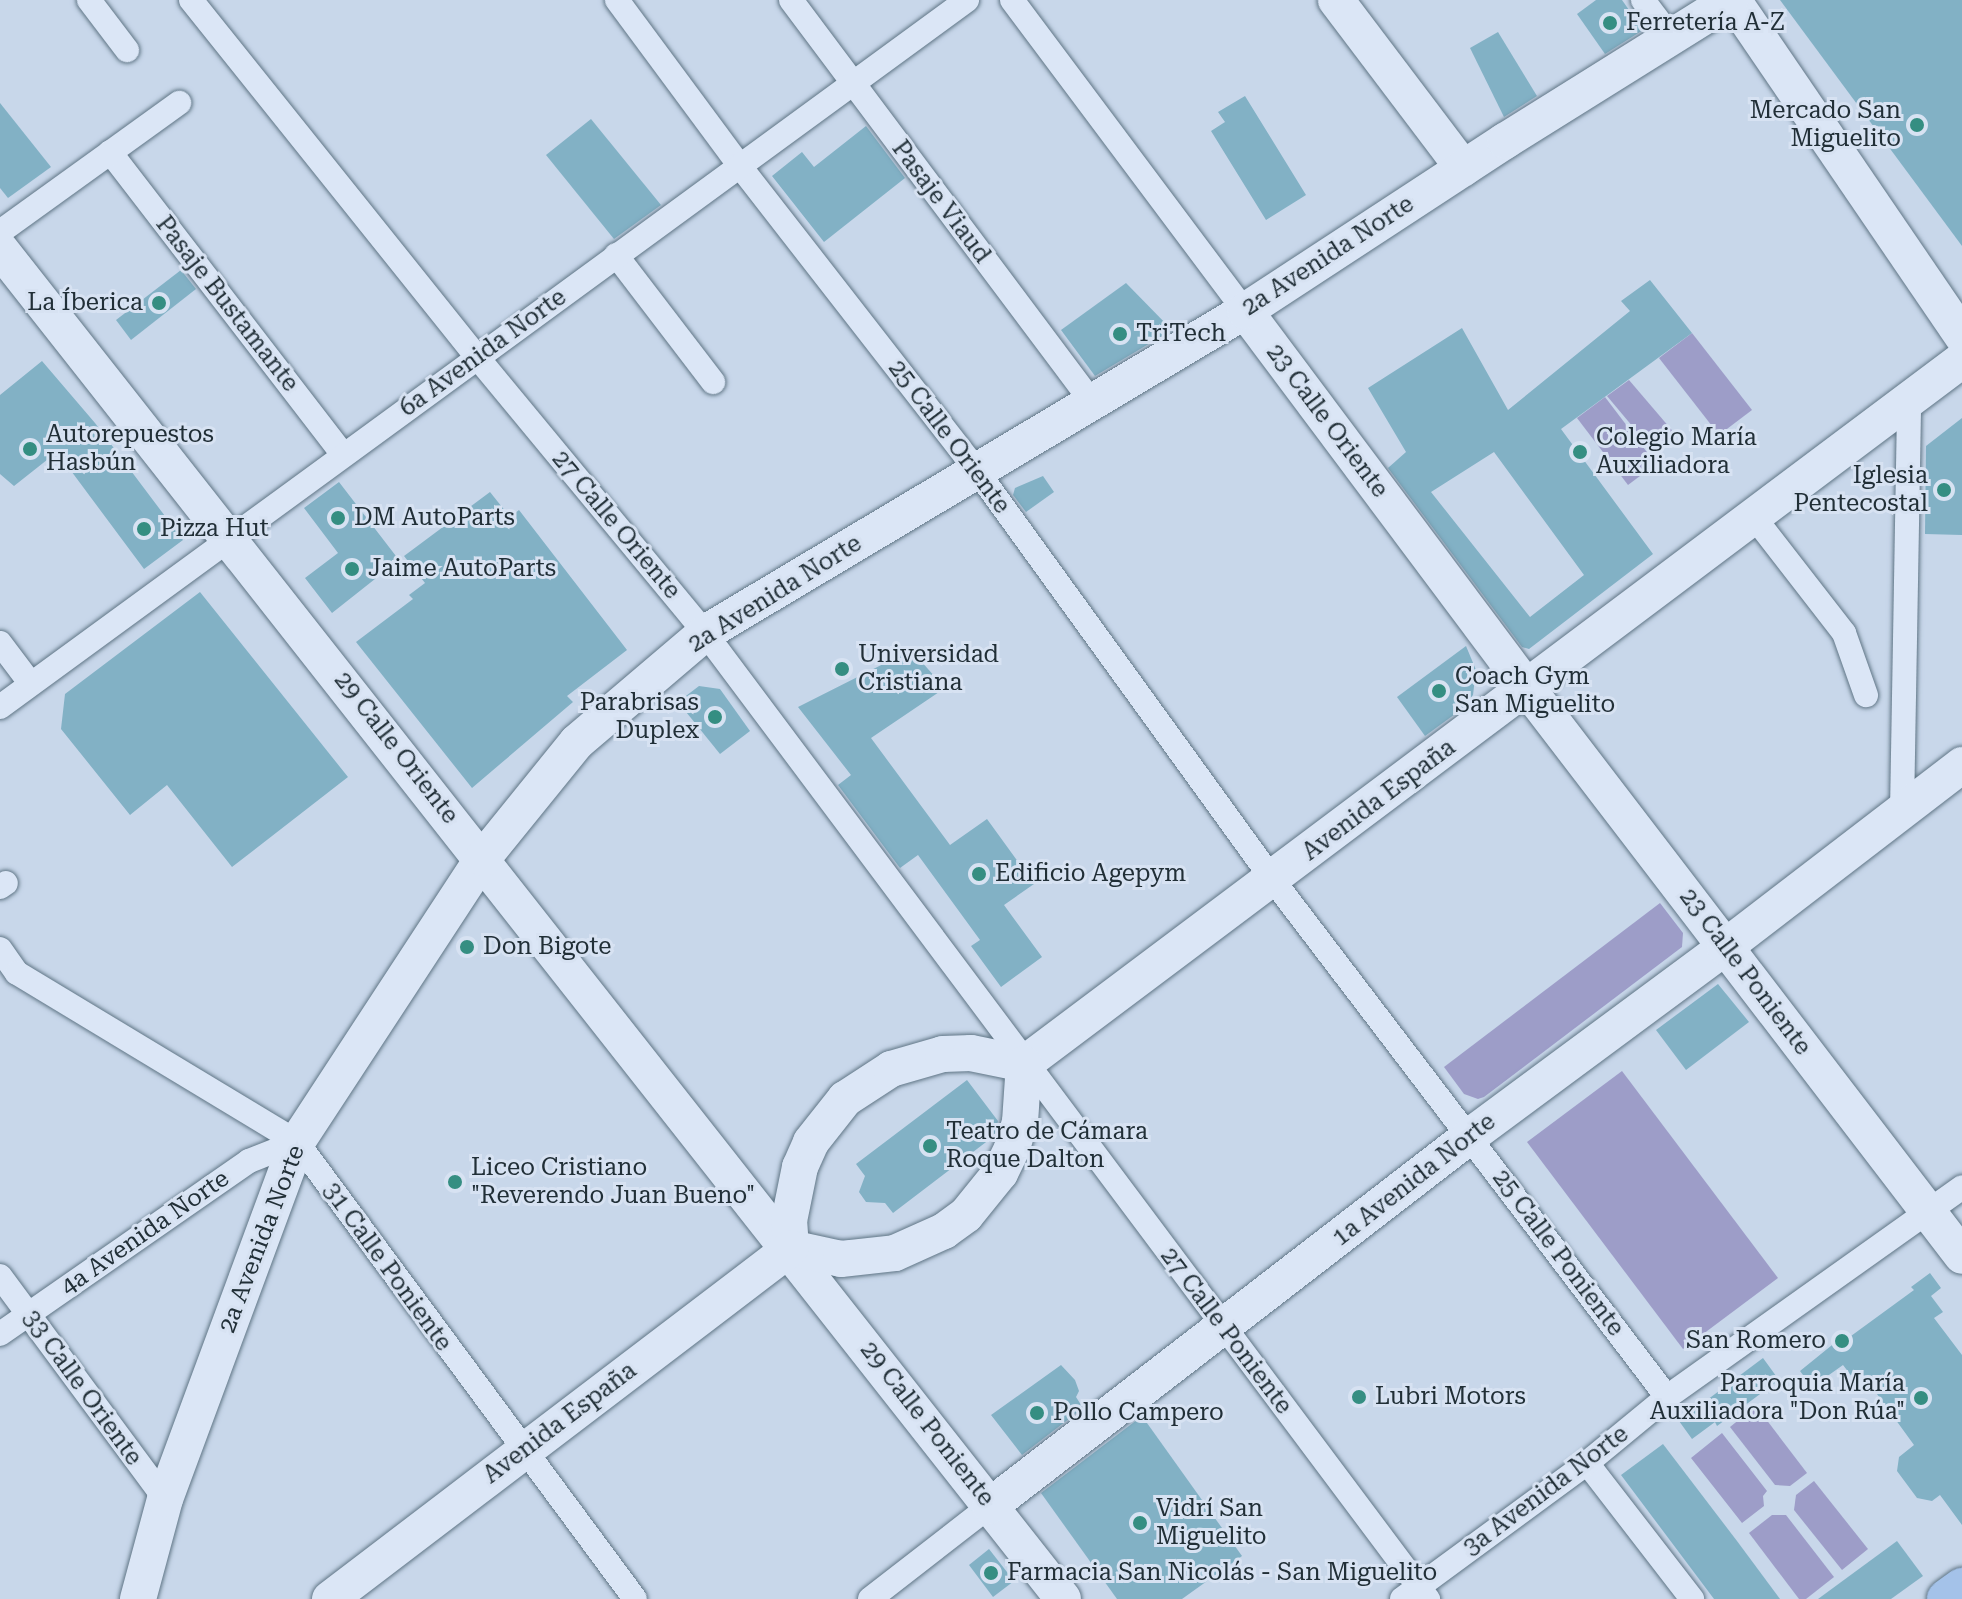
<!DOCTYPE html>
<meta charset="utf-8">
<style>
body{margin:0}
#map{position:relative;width:1962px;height:1599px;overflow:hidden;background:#c8d7ea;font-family:"Roboto Serif",serif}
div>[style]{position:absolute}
.green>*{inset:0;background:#9d9dc8}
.building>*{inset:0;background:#82b1c5}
.roads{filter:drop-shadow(0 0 2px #5f7585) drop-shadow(0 0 2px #5f7585)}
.street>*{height:24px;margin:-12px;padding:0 12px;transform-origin:12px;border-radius:12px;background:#dbe6f6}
.secondary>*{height:36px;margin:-18px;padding:0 18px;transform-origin:18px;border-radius:18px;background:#dbe6f6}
.primary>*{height:40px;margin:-20px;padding:0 20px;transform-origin:20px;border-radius:20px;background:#a4c2e9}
.dots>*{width:22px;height:22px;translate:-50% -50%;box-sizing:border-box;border:4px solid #d7e2f2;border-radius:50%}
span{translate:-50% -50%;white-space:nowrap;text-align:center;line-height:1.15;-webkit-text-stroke:6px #d7e2f2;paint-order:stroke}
.poi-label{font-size:24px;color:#212f37}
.left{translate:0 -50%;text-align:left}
.right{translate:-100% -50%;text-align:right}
.street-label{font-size:24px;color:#212f37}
</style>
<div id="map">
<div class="green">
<div style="clip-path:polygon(1692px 333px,1752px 410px,1719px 435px,1659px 358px)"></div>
<div style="clip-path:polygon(1629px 380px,1676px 435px,1654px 452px,1607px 396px)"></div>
<div style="clip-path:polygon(1605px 397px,1656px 464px,1628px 485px,1577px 418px)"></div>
<div style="clip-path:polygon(1660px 903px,1683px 933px,1682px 947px,1484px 1097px,1478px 1099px,1464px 1094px,1444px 1067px)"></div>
<div style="clip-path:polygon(1622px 1071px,1778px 1278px,1683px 1349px,1527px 1142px)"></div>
<div style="clip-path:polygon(1756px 1406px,1807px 1473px,1790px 1486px,1775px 1485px,1730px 1427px)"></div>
<div style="clip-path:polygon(1722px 1433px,1767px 1491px,1763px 1496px,1764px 1506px,1742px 1523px,1691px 1458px)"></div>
<div style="clip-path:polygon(1814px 1481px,1868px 1549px,1842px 1570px,1794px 1510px,1796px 1495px)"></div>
<div style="clip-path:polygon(1772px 1515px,1786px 1515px,1834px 1577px,1806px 1599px,1799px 1599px,1749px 1533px)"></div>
</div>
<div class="building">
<div style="clip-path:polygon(1596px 0,1622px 0,1643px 30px,1605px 54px,1577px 14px)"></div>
<div style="clip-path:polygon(1780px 0,1962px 0,1962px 246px)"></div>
<div style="clip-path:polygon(1498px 32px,1537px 96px,1504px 117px,1470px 48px)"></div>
<div style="clip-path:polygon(1245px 96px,1306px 195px,1266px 220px,1211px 131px,1225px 122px,1218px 112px)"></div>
<div style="clip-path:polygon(0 103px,51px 167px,8px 198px,0 188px)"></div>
<div style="clip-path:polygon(591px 119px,661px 205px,614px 239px,546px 155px)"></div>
<div style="clip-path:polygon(866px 126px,905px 178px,824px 242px,772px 176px,802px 152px,814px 167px)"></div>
<div style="clip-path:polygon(181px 270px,196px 289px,131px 340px,116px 320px)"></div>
<div style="clip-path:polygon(evenodd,1650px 280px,1692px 333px,1561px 429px,1653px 554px,1529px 649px,1522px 647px,1388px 468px,1406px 452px,1368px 388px,1462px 328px,1508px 410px,1630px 311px,1621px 301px,1650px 280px,1494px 452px,1584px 575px,1530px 617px,1431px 492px,1494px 452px)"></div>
<div style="clip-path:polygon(1126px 283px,1172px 330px,1095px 376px,1061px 330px)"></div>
<div style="clip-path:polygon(42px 361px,95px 423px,183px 540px,144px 569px,57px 452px,14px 486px,0 474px,0 395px)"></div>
<div style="clip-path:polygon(1962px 418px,1962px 535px,1925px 534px,1926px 446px)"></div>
<div style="clip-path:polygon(1043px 476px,1054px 492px,1026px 512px,1013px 495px,1015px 488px)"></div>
<div style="clip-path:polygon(339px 482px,399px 560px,332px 613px,305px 578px,338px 553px,304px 508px)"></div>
<div style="clip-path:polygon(490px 492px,510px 517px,519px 510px,627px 650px,567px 696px,573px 702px,472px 788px,356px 642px,413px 599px,409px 595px,425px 583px,404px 556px)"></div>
<div style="clip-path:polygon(200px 592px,348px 777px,232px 867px,167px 785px,130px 815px,61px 729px,65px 694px)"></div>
<div style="clip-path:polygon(1466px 646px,1476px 670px,1473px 695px,1462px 709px,1425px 736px,1397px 697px)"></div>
<div style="clip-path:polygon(911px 650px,945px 688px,871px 738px,950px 845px,987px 819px,1034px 884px,1004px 905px,1042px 957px,1001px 987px,971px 946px,980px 940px,918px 855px,900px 868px,838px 785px,851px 775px,798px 707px)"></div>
<div style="clip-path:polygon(699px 686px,720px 689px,750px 731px,720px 754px,678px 702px)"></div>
<div style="clip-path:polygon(1718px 984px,1749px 1022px,1686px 1070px,1656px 1030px)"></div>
<div style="clip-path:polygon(967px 1080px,998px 1121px,994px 1136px,893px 1213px,885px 1203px,866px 1202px,859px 1192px,865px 1176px,856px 1164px)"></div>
<div style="clip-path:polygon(1930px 1273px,1941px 1288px,1931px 1296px,1943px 1312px,1934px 1318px,1962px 1355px,1962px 1525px,1940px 1495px,1932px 1501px,1917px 1498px,1897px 1471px,1899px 1457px,1914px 1445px,1861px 1372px,1853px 1378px,1843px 1365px,1812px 1387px,1800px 1371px,1837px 1341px,1840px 1344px,1914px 1290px,1911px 1287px)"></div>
<div style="clip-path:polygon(1763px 1358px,1779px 1380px,1717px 1426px,1715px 1422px,1692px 1439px,1679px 1421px)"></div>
<div style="clip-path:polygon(1061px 1365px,1075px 1380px,1079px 1391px,1076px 1397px,1083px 1408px,1022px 1455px,991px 1415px)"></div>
<div style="clip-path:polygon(1142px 1416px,1242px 1556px,1182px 1599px,1117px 1599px,1041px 1493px)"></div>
<div style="clip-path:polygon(1663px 1444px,1737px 1541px,1780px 1599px,1714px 1599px,1621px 1475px)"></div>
<div style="clip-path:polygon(1897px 1541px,1923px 1576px,1891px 1599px,1818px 1599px)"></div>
<div style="clip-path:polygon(989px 1549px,1014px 1581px,993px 1597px,969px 1565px)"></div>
</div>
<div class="roads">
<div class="street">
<div style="left:89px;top:0;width:63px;rotate:52.8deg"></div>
<div style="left:191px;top:0;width:457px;rotate:51.3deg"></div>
<div style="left:477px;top:357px;width:358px;rotate:50.4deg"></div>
<div style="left:705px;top:633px;width:1207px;rotate:53.19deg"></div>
<div style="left:617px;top:0;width:205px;rotate:53.5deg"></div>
<div style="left:739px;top:165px;width:388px;rotate:52.1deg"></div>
<div style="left:977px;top:471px;width:505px;rotate:54.11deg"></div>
<div style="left:1273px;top:880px;width:650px;rotate:52.69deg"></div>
<div style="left:791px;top:0;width:502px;rotate:53.18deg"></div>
<div style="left:1012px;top:0;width:389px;rotate:53.2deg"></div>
<div style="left:1643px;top:0;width:46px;rotate:52.9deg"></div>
<div style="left:110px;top:152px;width:382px;rotate:52.4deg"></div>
<div style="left:0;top:232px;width:221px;rotate:-35.8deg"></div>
<div style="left:616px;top:255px;width:160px;rotate:52.6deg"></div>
<div style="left:1754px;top:517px;width:147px;rotate:52.2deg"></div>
<div style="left:1844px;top:633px;width:66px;rotate:70.5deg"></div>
<div style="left:0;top:643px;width:51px;rotate:52.9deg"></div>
<div style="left:0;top:707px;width:1198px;rotate:-36.17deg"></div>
<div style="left:1902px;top:811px;width:411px;rotate:-89deg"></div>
<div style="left:0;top:887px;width:7px;rotate:-34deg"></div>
<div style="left:0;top:949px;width:29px;rotate:55deg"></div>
<div style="left:17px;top:973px;width:327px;rotate:31.1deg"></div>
<div style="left:297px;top:1142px;width:568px;rotate:53.51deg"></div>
<div style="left:0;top:1276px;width:277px;rotate:53.5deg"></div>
<div style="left:0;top:1334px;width:303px;rotate:-34.8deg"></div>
<div style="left:249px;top:1161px;width:52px;rotate:-21.6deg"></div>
<div style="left:1587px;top:1463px;width:172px;rotate:52.3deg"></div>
<div style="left:870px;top:1599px;width:152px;rotate:-37.8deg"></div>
<div style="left:1402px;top:1599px;width:230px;rotate:-36.3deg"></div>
<div style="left:1587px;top:1463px;width:104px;rotate:-39.5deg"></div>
<div style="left:1667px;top:1397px;width:362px;rotate:-35.4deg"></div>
</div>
<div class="secondary">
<div style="left:1336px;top:0;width:211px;rotate:52.9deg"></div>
<div style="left:1733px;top:0;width:407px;rotate:55.7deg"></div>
<div style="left:0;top:249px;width:1718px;rotate:51.78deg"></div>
<div style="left:1245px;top:311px;width:471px;rotate:53.2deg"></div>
<div style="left:1527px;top:688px;width:715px;rotate:52.55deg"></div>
<div style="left:1024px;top:1064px;width:1173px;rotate:-36.89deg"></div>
<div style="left:791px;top:1248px;width:27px;rotate:-94deg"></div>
<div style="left:789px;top:1221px;width:55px;rotate:-78.5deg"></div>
<div style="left:800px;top:1167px;width:27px;rotate:-66deg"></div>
<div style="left:811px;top:1142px;width:55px;rotate:-51.7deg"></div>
<div style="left:845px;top:1099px;width:55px;rotate:-33.1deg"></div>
<div style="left:891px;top:1069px;width:54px;rotate:-16.1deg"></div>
<div style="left:943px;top:1054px;width:28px;rotate:-2deg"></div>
<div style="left:971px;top:1053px;width:54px;rotate:11.7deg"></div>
<div style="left:791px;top:1248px;width:51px;rotate:12.4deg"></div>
<div style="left:841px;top:1259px;width:54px;rotate:-6.3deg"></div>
<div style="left:895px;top:1253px;width:54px;rotate:-24.2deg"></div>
<div style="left:944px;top:1231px;width:27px;rotate:-36deg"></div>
<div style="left:966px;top:1215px;width:54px;rotate:-51deg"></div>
<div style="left:1000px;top:1173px;width:28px;rotate:-64deg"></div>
<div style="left:1012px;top:1148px;width:27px;rotate:-73deg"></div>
<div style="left:1020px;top:1122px;width:58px;rotate:-86.1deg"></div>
<div style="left:990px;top:1506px;width:606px;rotate:-37.63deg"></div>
<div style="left:1470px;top:1136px;width:317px;rotate:-36.5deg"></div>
<div style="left:1725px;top:947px;width:299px;rotate:-37.5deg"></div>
<div style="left:138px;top:1599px;width:104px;rotate:-74.9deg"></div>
<div style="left:165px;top:1499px;width:381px;rotate:-69.7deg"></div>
<div style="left:297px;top:1142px;width:339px;rotate:-56.8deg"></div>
<div style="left:483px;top:858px;width:149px;rotate:-51deg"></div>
<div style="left:577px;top:742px;width:168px;rotate:-40.4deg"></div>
<div style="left:705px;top:633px;width:629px;rotate:-30.81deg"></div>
<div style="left:1245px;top:311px;width:311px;rotate:-33.2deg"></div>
<div style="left:1505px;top:141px;width:266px;rotate:-32deg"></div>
<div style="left:330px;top:1599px;width:579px;rotate:-37.29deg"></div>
</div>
<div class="primary">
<div style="left:1947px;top:1599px;width:19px;rotate:-36deg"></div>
</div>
</div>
<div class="dots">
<div style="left:1610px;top:23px;background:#358e82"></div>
<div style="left:1917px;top:125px;background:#358e82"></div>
<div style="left:159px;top:303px;background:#358e82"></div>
<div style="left:1120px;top:334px;background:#358e82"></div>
<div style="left:30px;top:449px;background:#358e82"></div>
<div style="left:1580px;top:452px;background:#358e82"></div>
<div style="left:1944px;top:490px;background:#358e82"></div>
<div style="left:338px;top:518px;background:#358e82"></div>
<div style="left:144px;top:529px;background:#358e82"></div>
<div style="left:352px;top:569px;background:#358e82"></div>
<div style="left:842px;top:669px;background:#358e82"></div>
<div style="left:1439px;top:691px;background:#358e82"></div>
<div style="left:715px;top:717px;background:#358e82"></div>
<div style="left:979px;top:874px;background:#358e82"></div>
<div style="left:467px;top:947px;background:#358e82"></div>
<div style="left:930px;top:1146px;background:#358e82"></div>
<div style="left:455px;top:1182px;background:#358e82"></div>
<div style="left:1842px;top:1341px;background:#358e82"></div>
<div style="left:1359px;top:1397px;background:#358e82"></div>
<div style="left:1921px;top:1398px;background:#358e82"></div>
<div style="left:1037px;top:1413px;background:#358e82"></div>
<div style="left:1140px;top:1523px;background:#358e82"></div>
<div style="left:991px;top:1573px;background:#358e82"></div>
</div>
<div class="poi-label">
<span class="left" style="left:1626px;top:23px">Ferretería A-Z</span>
<span class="right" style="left:1901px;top:125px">Mercado San<br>Miguelito</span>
<span class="right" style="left:143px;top:303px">La Íberica</span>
<span class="left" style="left:1136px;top:334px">TriTech</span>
<span class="left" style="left:46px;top:449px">Autorepuestos<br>Hasbún</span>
<span class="left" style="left:1596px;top:452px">Colegio María<br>Auxiliadora</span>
<span class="right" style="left:1928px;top:490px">Iglesia<br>Pentecostal</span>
<span class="left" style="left:354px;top:518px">DM AutoParts</span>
<span class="left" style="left:160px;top:529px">Pizza Hut</span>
<span class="left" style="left:368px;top:569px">Jaime AutoParts</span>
<span class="left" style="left:858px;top:669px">Universidad<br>Cristiana</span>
<span class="left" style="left:1455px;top:691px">Coach Gym<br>San Miguelito</span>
<span class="right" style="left:699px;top:717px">Parabrisas<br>Duplex</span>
<span class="left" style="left:995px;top:874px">Edificio Agepym</span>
<span class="left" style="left:483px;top:947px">Don Bigote</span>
<span class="left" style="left:946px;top:1146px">Teatro de Cámara<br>Roque Dalton</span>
<span class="left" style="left:471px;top:1182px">Liceo Cristiano<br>"Reverendo Juan Bueno"</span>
<span class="right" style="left:1826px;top:1341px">San Romero</span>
<span class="right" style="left:1905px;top:1398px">Parroquia María<br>Auxiliadora "Don Rúa"</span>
<span class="left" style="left:1375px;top:1397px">Lubri Motors</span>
<span class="left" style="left:1053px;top:1413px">Pollo Campero</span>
<span class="left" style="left:1156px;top:1523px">Vidrí San<br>Miguelito</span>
<span class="left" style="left:1007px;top:1573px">Farmacia San Nicolás - San Miguelito</span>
</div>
<div class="street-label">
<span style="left:941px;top:202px;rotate:53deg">Pasaje Viaud</span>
<span style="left:1328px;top:256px;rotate:-33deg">2a Avenida Norte</span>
<span style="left:227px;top:304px;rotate:52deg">Pasaje Bustamante</span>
<span style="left:483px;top:353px;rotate:-36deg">6a Avenida Norte</span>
<span style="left:1327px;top:421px;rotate:53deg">23 Calle Oriente</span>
<span style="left:949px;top:437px;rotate:53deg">25 Calle Oriente</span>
<span style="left:616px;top:525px;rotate:50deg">27 Calle Oriente</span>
<span style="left:775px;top:594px;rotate:-32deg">2a Avenida Norte</span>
<span style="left:396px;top:748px;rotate:52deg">29 Calle Oriente</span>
<span style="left:1379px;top:800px;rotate:-37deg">Avenida España</span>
<span style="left:1745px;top:972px;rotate:53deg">23 Calle Poniente</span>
<span style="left:1414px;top:1180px;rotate:-38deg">1a Avenida Norte</span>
<span style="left:145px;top:1233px;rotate:-35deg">4a Avenida Norte</span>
<span style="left:262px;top:1239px;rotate:-69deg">2a Avenida Norte</span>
<span style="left:1558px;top:1253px;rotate:53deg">25 Calle Poniente</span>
<span style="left:387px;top:1267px;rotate:54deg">31 Calle Poniente</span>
<span style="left:1226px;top:1331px;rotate:53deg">27 Calle Poniente</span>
<span style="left:82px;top:1388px;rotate:54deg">33 Calle Oriente</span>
<span style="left:560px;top:1423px;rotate:-37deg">Avenida España</span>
<span style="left:927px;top:1424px;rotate:52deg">29 Calle Poniente</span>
<span style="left:1546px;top:1491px;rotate:-37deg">3a Avenida Norte</span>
</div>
</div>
